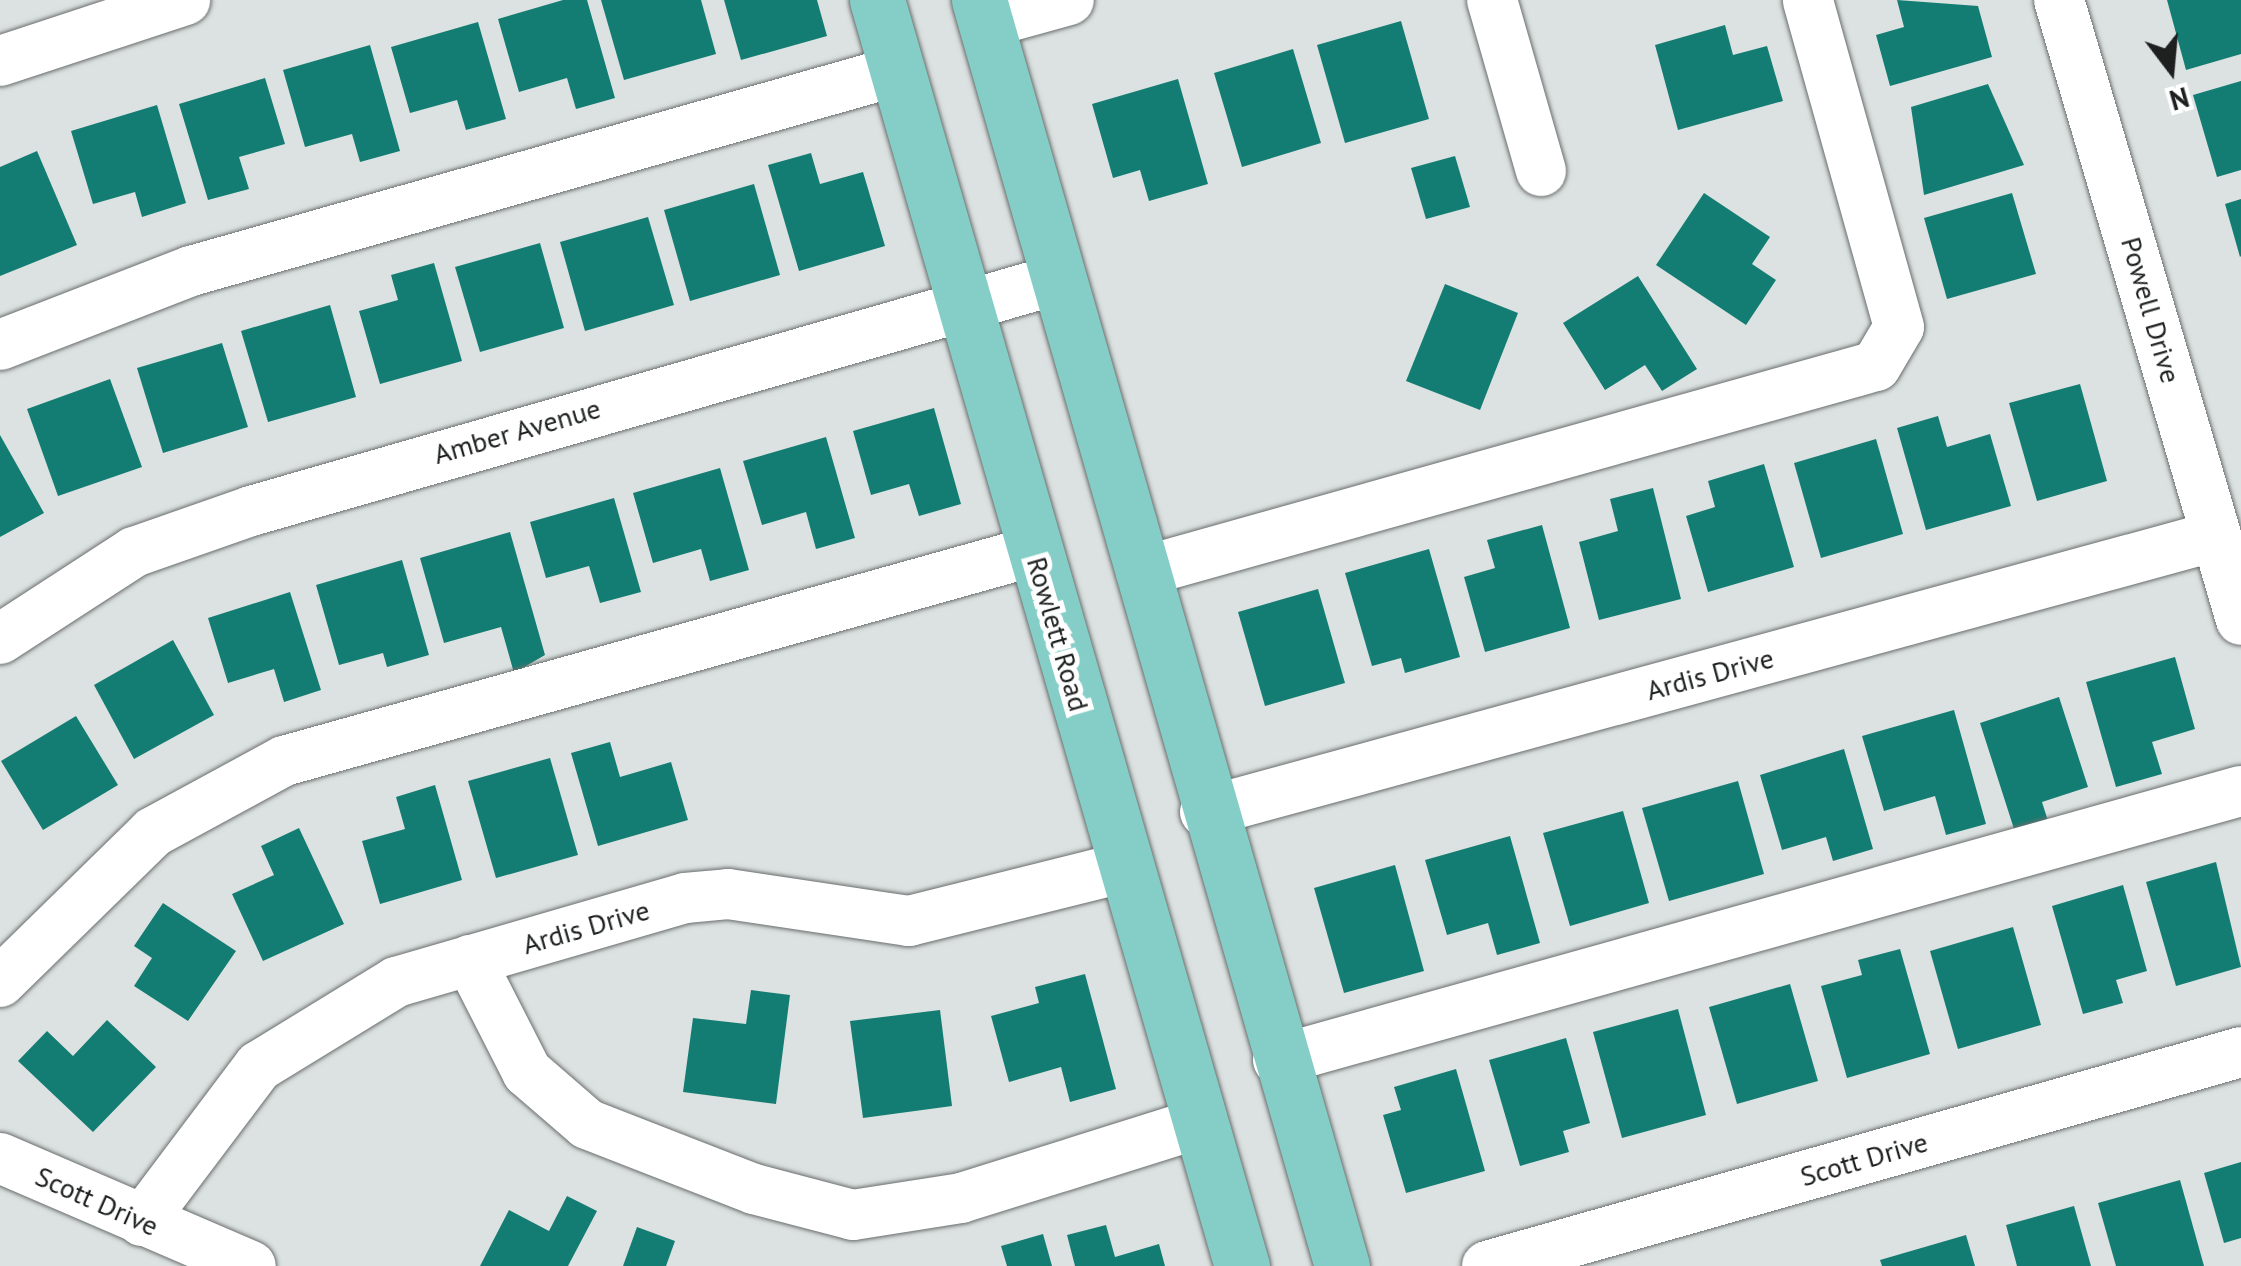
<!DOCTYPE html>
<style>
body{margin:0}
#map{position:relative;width:2241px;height:1266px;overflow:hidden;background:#dce2e1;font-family:"PT Sans",sans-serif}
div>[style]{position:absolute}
.building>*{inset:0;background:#147d73}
.roads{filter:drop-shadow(0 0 2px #696e6d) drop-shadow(0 0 2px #696e6d)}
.minor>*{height:50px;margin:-25px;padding:0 25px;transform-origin:25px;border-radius:25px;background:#fff}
.major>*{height:55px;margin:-27.5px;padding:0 27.5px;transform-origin:27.5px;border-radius:27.5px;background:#85cec7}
span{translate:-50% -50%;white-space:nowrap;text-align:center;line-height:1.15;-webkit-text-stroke:10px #fff;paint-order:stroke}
.street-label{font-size:28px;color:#1e2020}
.north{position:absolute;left:2121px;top:20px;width:100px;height:100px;-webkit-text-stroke:8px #fff;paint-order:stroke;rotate:164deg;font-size:28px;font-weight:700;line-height:40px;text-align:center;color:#1e2020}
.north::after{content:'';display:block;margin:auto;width:35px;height:45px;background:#1e2020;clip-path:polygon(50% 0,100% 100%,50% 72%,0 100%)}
</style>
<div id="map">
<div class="building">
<div style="clip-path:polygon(563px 0,587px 0,615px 98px,576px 109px,567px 78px,519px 92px,498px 19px)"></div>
<div style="clip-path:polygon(601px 0,701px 0,716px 54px,624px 80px)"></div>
<div style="clip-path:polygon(724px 0,817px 0,827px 36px,741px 60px)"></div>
<div style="clip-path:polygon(1897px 0,1978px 6px,1992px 57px,1890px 86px,1876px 35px,1904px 27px)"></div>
<div style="clip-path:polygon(2167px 0,2241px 0,2241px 54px,2186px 70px)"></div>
<div style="clip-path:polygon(1401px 21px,1429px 119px,1345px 143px,1317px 45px)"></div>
<div style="clip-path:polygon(478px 22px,506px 119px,466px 130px,457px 100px,410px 113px,391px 47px)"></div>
<div style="clip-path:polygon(1725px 25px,1733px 55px,1767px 46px,1783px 101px,1678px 130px,1655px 45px)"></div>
<div style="clip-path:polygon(370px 45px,400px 151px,360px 162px,352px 134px,305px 147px,283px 70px)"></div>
<div style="clip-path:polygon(1293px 49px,1321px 143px,1242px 167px,1214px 73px)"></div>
<div style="clip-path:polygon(265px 78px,285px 144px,239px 157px,249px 189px,208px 200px,179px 104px)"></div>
<div style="clip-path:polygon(1178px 79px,1208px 184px,1149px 201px,1140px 170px,1113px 178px,1092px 104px)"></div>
<div style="clip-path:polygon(2241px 81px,2241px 170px,2217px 177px,2193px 95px)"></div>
<div style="clip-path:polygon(1988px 84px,2024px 165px,1924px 195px,1911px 107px)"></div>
<div style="clip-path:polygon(157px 105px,186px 203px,142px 217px,135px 192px,93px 204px,71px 131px)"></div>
<div style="clip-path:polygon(37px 151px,77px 245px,0 276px,0 167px)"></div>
<div style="clip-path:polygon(811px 153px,820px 184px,863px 172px,885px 246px,799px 271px,768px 165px)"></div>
<div style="clip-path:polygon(1455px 156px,1470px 207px,1426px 219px,1411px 168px)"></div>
<div style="clip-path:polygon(754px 184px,780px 275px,690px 301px,664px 210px)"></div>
<div style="clip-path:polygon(1704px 193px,1770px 237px,1752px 264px,1776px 280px,1746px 325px,1656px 265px)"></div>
<div style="clip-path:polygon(2012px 193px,2036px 274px,1947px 299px,1924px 218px)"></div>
<div style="clip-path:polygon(2241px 199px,2241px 256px,2240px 257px,2225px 204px)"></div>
<div style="clip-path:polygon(648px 217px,674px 305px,585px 331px,560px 242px)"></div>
<div style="clip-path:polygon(540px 243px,564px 328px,480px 352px,455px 267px)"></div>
<div style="clip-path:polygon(434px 263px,462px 361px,380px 384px,359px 311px,398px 300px,391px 275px)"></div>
<div style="clip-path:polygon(1638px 276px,1697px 369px,1662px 391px,1645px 365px,1605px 390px,1563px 323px)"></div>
<div style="clip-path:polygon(1445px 284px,1518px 313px,1480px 410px,1406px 381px)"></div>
<div style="clip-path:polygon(330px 305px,356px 397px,268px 422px,241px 331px)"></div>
<div style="clip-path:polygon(222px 343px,248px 427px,163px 453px,137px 368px)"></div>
<div style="clip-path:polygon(110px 379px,142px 467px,58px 496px,27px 409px)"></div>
<div style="clip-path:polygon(2080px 384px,2107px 481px,2037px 501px,2009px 403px)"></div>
<div style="clip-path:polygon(934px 408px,961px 504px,919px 516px,909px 484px,871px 495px,853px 431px)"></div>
<div style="clip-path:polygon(1938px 416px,1947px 447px,1990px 434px,2011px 506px,1926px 530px,1897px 428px)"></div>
<div style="clip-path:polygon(0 435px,44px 513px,0 537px)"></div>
<div style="clip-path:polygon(826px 437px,855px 538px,816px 549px,806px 512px,762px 525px,743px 461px)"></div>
<div style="clip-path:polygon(1876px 439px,1903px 534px,1821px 558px,1794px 463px)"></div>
<div style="clip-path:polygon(1764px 464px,1794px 567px,1708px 592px,1686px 516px,1715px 507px,1708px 481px)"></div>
<div style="clip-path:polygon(720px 468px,749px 570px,710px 581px,701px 549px,653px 563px,633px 493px)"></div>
<div style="clip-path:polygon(1653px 488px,1681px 599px,1599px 620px,1579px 542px,1618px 531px,1610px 499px)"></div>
<div style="clip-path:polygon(614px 498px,641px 592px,600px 603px,589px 566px,546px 578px,530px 522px)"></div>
<div style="clip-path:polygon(1542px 525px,1570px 628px,1485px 652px,1464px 577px,1495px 568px,1487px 540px)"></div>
<div style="clip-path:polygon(510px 532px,545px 655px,514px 673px,501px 627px,444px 643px,420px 558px)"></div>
<div style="clip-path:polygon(1429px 549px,1460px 657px,1405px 673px,1401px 658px,1372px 666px,1345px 573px)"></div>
<div style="clip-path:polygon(402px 560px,429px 655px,387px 667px,383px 653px,339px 665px,316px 585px)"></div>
<div style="clip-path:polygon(1318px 589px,1345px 683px,1265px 706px,1238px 612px)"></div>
<div style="clip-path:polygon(290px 592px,321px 690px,284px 702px,274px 669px,228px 683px,208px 618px)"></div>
<div style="clip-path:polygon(173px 640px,214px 715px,134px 759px,94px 685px)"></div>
<div style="clip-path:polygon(2175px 657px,2195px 729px,2152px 742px,2162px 774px,2116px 787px,2086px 682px)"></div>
<div style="clip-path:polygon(2059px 697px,2088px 787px,2042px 802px,2048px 821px,2015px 832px,1980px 723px)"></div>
<div style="clip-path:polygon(1954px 710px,1986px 824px,1946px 835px,1935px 796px,1884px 811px,1862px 736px)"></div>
<div style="clip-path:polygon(76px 716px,118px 785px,43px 830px,1px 761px)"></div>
<div style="clip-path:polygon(610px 742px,620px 777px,671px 762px,688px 820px,598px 846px,571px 753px)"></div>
<div style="clip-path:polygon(1844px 749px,1873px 849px,1833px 861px,1826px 837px,1782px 850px,1760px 775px)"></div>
<div style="clip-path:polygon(550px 758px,578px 855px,496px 878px,468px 781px)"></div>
<div style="clip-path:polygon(1738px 781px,1764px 874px,1669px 901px,1642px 808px)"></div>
<div style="clip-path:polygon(435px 785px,462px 880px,380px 904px,362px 841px,405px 829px,396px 797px)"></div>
<div style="clip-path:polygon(1623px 811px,1649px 903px,1570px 926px,1543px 833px)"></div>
<div style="clip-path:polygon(299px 828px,344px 924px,263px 961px,232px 894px,274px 875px,261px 846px)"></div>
<div style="clip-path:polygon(1510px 836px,1540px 943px,1497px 955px,1488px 923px,1447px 935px,1425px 860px)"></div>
<div style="clip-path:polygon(2216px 862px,2241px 967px,2176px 986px,2146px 882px)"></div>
<div style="clip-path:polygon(1395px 865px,1424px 971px,1344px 993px,1314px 888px)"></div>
<div style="clip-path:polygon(2123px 885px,2147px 971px,2116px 980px,2123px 1003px,2083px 1014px,2052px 906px)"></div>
<div style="clip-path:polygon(163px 903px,236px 951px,188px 1021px,134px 986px,152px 958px,134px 946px)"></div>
<div style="clip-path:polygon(2013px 927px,2041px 1025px,1958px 1049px,1930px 951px)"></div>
<div style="clip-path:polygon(1900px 949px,1930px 1054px,1847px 1078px,1821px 986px,1862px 975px,1858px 960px)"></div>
<div style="clip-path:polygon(1085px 974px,1116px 1089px,1070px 1102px,1061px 1067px,1009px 1082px,991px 1016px,1039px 1003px,1035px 987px)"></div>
<div style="clip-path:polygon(1790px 984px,1818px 1081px,1737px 1104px,1709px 1007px)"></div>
<div style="clip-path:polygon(751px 990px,790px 995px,776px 1104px,683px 1092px,693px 1018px,746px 1024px)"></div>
<div style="clip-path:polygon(1678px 1009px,1706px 1115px,1622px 1138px,1593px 1032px)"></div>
<div style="clip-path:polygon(940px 1010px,952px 1106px,863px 1118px,850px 1021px)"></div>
<div style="clip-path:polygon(107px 1020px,156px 1067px,93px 1132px,18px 1061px,47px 1031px,73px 1056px)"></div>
<div style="clip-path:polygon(1566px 1038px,1590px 1123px,1563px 1131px,1569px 1152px,1520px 1166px,1489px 1060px)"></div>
<div style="clip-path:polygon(1456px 1069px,1485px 1171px,1406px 1193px,1383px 1115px,1401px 1110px,1394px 1087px)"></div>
<div style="clip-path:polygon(2241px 1162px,2241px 1238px,2224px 1243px,2204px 1173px)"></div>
<div style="clip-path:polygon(2180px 1180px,2204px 1266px,2116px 1266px,2098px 1203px)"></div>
<div style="clip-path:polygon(567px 1196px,597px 1211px,568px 1266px,480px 1266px,509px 1210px,549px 1231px)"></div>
<div style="clip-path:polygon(2074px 1206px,2091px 1266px,2017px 1266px,2006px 1225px)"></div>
<div style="clip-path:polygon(1106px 1225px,1115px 1257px,1159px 1244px,1165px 1266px,1075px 1266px,1067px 1235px)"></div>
<div style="clip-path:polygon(637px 1227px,675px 1241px,666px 1266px,623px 1266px)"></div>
<div style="clip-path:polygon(1043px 1234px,1052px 1266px,1007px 1266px,1001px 1246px)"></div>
<div style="clip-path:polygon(1966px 1235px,1975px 1266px,1882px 1266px,1880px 1260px)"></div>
</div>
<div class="roads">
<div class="minor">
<div style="left:1492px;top:0;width:178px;rotate:74deg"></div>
<div style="left:2059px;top:0;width:646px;rotate:73.64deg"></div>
<div style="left:986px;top:23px;width:86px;rotate:-15.5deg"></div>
<div style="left:0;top:61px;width:195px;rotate:-18.2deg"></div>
<div style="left:0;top:345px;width:205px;rotate:-21.2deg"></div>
<div style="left:191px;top:271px;width:734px;rotate:-15.82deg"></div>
<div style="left:1141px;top:572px;width:763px;rotate:-15.66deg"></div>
<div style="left:1876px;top:366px;width:45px;rotate:-59.5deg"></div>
<div style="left:1899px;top:327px;width:339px;rotate:-105.6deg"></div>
<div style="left:0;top:639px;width:160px;rotate:-33deg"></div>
<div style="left:134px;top:552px;width:124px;rotate:-19.3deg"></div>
<div style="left:251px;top:511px;width:841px;rotate:-16.02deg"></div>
<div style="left:1205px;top:812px;width:1048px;rotate:-15.27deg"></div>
<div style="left:470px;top:960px;width:126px;rotate:63deg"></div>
<div style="left:527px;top:1072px;width:79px;rotate:40.9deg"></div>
<div style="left:587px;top:1124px;width:179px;rotate:21.3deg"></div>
<div style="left:754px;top:1189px;width:102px;rotate:14.7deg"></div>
<div style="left:853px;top:1215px;width:109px;rotate:-8.9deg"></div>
<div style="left:961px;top:1198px;width:251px;rotate:-17.4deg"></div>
<div style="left:0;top:982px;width:214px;rotate:-44.4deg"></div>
<div style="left:153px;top:832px;width:149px;rotate:-28.5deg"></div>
<div style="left:284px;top:761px;width:779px;rotate:-15.64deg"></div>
<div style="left:1278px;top:1060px;width:1000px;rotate:-15.61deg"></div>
<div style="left:0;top:1158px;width:273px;rotate:23.3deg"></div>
<div style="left:142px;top:1221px;width:194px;rotate:-53deg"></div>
<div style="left:259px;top:1066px;width:161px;rotate:-31.5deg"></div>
<div style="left:396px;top:982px;width:301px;rotate:-16.2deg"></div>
<div style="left:685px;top:898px;width:43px;rotate:-5.3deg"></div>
<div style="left:728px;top:894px;width:183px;rotate:8.5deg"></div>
<div style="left:909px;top:921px;width:223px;rotate:-14deg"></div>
<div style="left:1487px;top:1266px;width:784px;rotate:-15.84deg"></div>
</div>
<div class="major">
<div style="left:877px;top:0;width:1318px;rotate:73.92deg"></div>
<div style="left:979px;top:0;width:1317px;rotate:74deg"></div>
</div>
</div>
<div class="street-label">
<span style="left:2151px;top:310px;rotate:74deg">Powell Drive</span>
<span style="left:517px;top:431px;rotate:-16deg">Amber Avenue</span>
<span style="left:1058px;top:634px;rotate:74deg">Rowlett Road</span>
<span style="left:1710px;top:674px;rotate:-15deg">Ardis Drive</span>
<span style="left:586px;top:927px;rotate:-16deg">Ardis Drive</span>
<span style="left:1864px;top:1159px;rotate:-16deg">Scott Drive</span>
<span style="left:97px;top:1201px;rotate:24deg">Scott Drive</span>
</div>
<div class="north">N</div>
</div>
